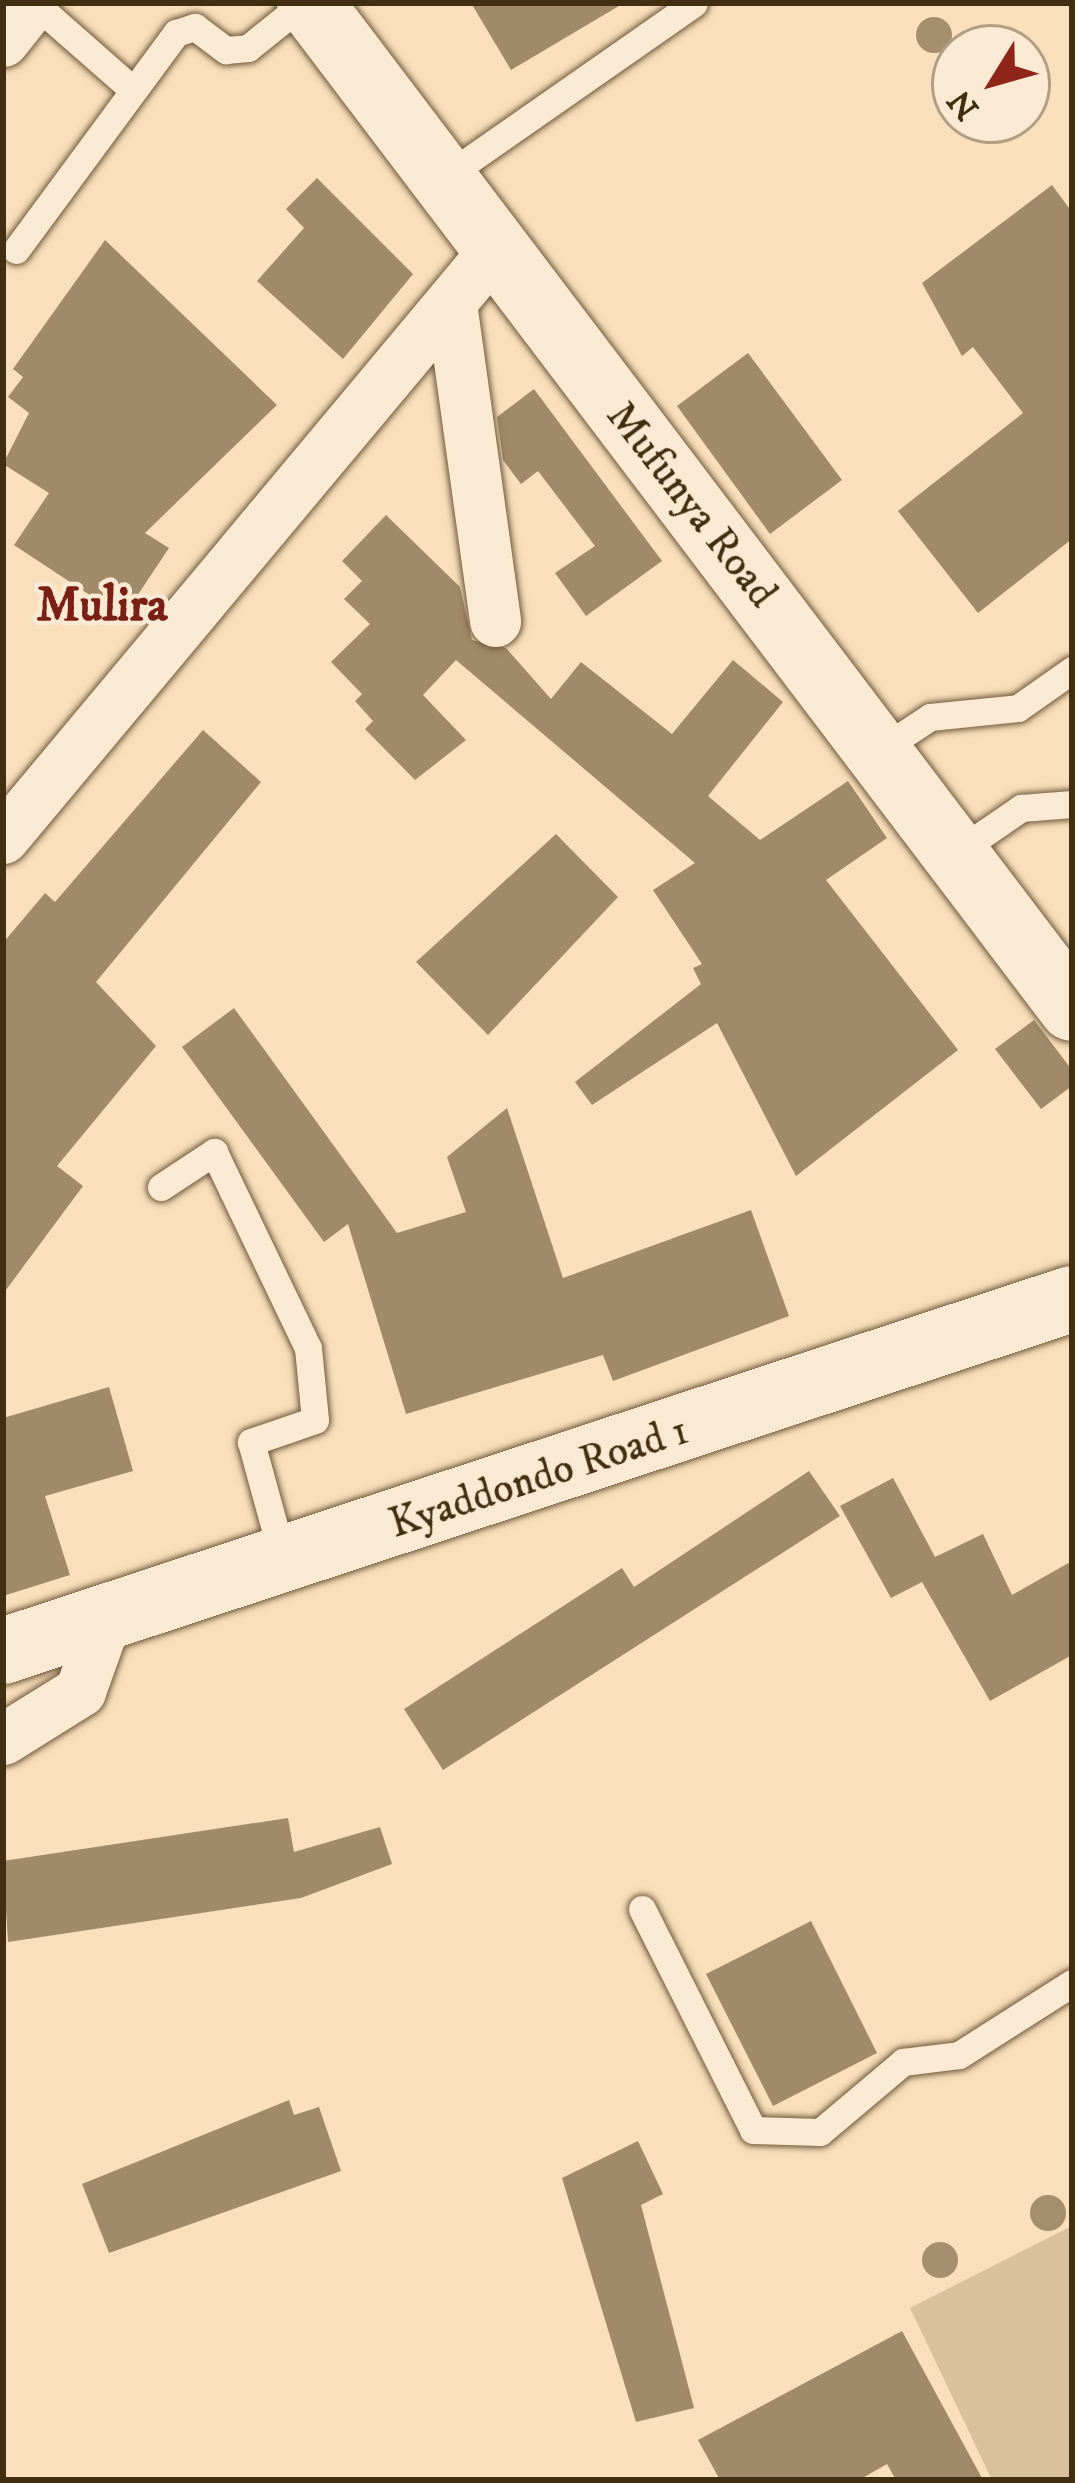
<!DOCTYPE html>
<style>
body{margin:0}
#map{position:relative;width:1075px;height:2483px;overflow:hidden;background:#f9dfbb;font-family:"IM FELL DW Pica",serif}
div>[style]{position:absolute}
.green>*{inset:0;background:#dac19e}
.building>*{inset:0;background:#a18a69}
.roads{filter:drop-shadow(0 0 3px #705a3c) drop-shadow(0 0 3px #705a3c)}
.lane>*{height:27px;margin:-13.5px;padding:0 13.5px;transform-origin:13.5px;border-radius:13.5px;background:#fbead3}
.street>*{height:51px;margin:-25.5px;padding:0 25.5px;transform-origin:25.5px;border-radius:25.5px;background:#fbead3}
.secondary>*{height:66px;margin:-33px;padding:0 33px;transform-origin:33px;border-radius:33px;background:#fbead3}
.trees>*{width:36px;height:36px;margin:-18px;border-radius:50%;background:#a58e6d}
span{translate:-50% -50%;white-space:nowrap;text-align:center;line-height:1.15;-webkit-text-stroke:9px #fbead3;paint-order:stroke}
.street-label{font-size:42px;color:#422e11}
.quarter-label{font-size:48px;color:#7a1f14;font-weight:700}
.frame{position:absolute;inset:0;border:6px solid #422e11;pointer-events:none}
.north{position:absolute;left:931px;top:24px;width:120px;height:120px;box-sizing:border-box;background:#fbead3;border:3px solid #b19f85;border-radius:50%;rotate:233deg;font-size:33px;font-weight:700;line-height:48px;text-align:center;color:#422e11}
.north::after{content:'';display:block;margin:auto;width:42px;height:54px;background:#8f2418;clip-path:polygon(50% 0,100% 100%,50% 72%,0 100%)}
</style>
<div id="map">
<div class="green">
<div style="clip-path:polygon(1072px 2226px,1072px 2480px,992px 2480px,910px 2308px)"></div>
</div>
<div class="building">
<div style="clip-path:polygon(471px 3px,624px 3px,511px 70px)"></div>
<div style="clip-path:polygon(317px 178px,413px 274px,343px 359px,257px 281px,304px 228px,286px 209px)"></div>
<div style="clip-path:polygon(1052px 185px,1072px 212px,1072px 539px,978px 613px,898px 511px,1023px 413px,973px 347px,962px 356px,922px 283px)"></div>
<div style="clip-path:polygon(105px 240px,277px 405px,145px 533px,169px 548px,123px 617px,14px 545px,49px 493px,3px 464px,29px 413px,8px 397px,23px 377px,13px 369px)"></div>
<div style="clip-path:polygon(748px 353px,842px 480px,770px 534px,677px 406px)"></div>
<div style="clip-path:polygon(534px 389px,662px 561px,586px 616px,555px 573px,595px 546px,538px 471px,521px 484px,503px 460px,497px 417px)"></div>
<div style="clip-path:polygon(386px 515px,460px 587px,472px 640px,506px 648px,551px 699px,581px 662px,672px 734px,733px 660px,783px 702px,708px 796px,760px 840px,848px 781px,887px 838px,826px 880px,958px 1050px,796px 1176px,717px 1023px,592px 1105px,575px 1082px,701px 984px,693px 968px,702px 964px,653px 890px,695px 863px,456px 660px,423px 695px,466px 740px,415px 780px,365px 729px,373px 721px,355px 701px,362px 694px,331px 662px,370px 624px,344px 599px,362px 581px,342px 561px)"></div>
<div style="clip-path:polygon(203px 730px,261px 782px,96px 982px,156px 1046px,57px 1166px,83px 1186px,3px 1294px,3px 943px,45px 893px,55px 902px)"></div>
<div style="clip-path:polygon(556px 834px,618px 897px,488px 1035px,416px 962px)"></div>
<div style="clip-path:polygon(234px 1008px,397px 1233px,466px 1212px,447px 1157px,507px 1108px,563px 1278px,751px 1210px,789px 1316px,613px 1381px,603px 1355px,406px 1414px,348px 1224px,324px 1242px,182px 1047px)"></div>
<div style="clip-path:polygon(1034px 1020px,1072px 1070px,1072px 1086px,1041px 1109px,995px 1049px)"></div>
<div style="clip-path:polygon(109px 1387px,133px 1471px,45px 1496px,70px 1575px,3px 1596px,3px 1418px)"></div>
<div style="clip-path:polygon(809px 1471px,840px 1516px,443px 1770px,404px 1709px,622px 1568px,634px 1587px)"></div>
<div style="clip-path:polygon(893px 1478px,935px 1557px,983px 1534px,1012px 1595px,1072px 1561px,1072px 1655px,990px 1701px,922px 1582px,891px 1598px,840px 1506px)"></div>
<div style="clip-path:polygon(288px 1818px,294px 1852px,380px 1827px,392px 1864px,301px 1898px,8px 1942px,3px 1861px)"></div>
<div style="clip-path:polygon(811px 1921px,877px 2053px,773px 2106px,706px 1974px)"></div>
<div style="clip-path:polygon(289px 2100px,294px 2115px,319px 2107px,341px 2171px,109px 2253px,82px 2184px)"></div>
<div style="clip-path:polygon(638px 2141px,663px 2194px,641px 2205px,694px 2408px,636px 2422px,562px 2178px)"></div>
<div style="clip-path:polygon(902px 2331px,983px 2480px,896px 2480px,887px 2464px,859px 2480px,720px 2480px,698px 2440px)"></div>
</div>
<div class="roads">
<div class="lane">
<div style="left:34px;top:3px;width:132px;rotate:41.3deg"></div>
<div style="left:442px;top:179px;width:307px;rotate:-34.9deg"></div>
<div style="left:16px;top:250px;width:270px;rotate:-53.6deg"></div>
<div style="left:176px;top:33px;width:20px;rotate:-18deg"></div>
<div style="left:195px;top:27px;width:39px;rotate:37deg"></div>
<div style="left:226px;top:50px;width:22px;rotate:-5deg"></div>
<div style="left:248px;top:48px;width:72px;rotate:-38.8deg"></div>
<div style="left:880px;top:750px;width:60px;rotate:-33.4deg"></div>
<div style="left:930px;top:717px;width:88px;rotate:-5.8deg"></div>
<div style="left:1018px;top:708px;width:66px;rotate:-35.1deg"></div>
<div style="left:957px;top:852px;width:78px;rotate:-34.5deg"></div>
<div style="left:1021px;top:808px;width:51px;rotate:-4.5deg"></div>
<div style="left:161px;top:1187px;width:64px;rotate:-33.4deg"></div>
<div style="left:214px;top:1152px;width:217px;rotate:64.4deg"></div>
<div style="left:308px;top:1348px;width:72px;rotate:84.4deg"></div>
<div style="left:315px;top:1420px;width:68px;rotate:161deg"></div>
<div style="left:251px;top:1442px;width:120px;rotate:74.6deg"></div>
<div style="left:642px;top:1909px;width:247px;rotate:63.3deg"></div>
<div style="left:753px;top:2130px;width:67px;rotate:1.7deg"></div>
<div style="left:820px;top:2132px;width:109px;rotate:-40.1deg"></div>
<div style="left:903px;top:2062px;width:56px;rotate:-7.1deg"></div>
<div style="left:959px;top:2055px;width:134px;rotate:-32.5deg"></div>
</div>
<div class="street">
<div style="left:3px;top:41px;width:48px;rotate:-51.7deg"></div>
<div style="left:451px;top:303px;width:321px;rotate:82.1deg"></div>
<div style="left:3px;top:838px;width:767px;rotate:-50.13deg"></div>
<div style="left:3px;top:1739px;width:91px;rotate:-31.9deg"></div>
<div style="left:80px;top:1691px;width:74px;rotate:-70.3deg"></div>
</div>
<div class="secondary">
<div style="left:310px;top:3px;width:1261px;rotate:52.83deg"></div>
<div style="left:3px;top:1651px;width:1125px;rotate:-18.23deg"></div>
</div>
</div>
<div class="trees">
<div style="left:934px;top:35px"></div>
<div style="left:1048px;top:2213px"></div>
<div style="left:940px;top:2260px"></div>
</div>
<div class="street-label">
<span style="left:691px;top:505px;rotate:52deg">Mufunya Road</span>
<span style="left:539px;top:1478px;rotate:-18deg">Kyaddondo Road 1</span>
</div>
<div class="quarter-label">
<span style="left:102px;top:607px">Mulira</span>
</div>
<div class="frame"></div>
<div class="north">N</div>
</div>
